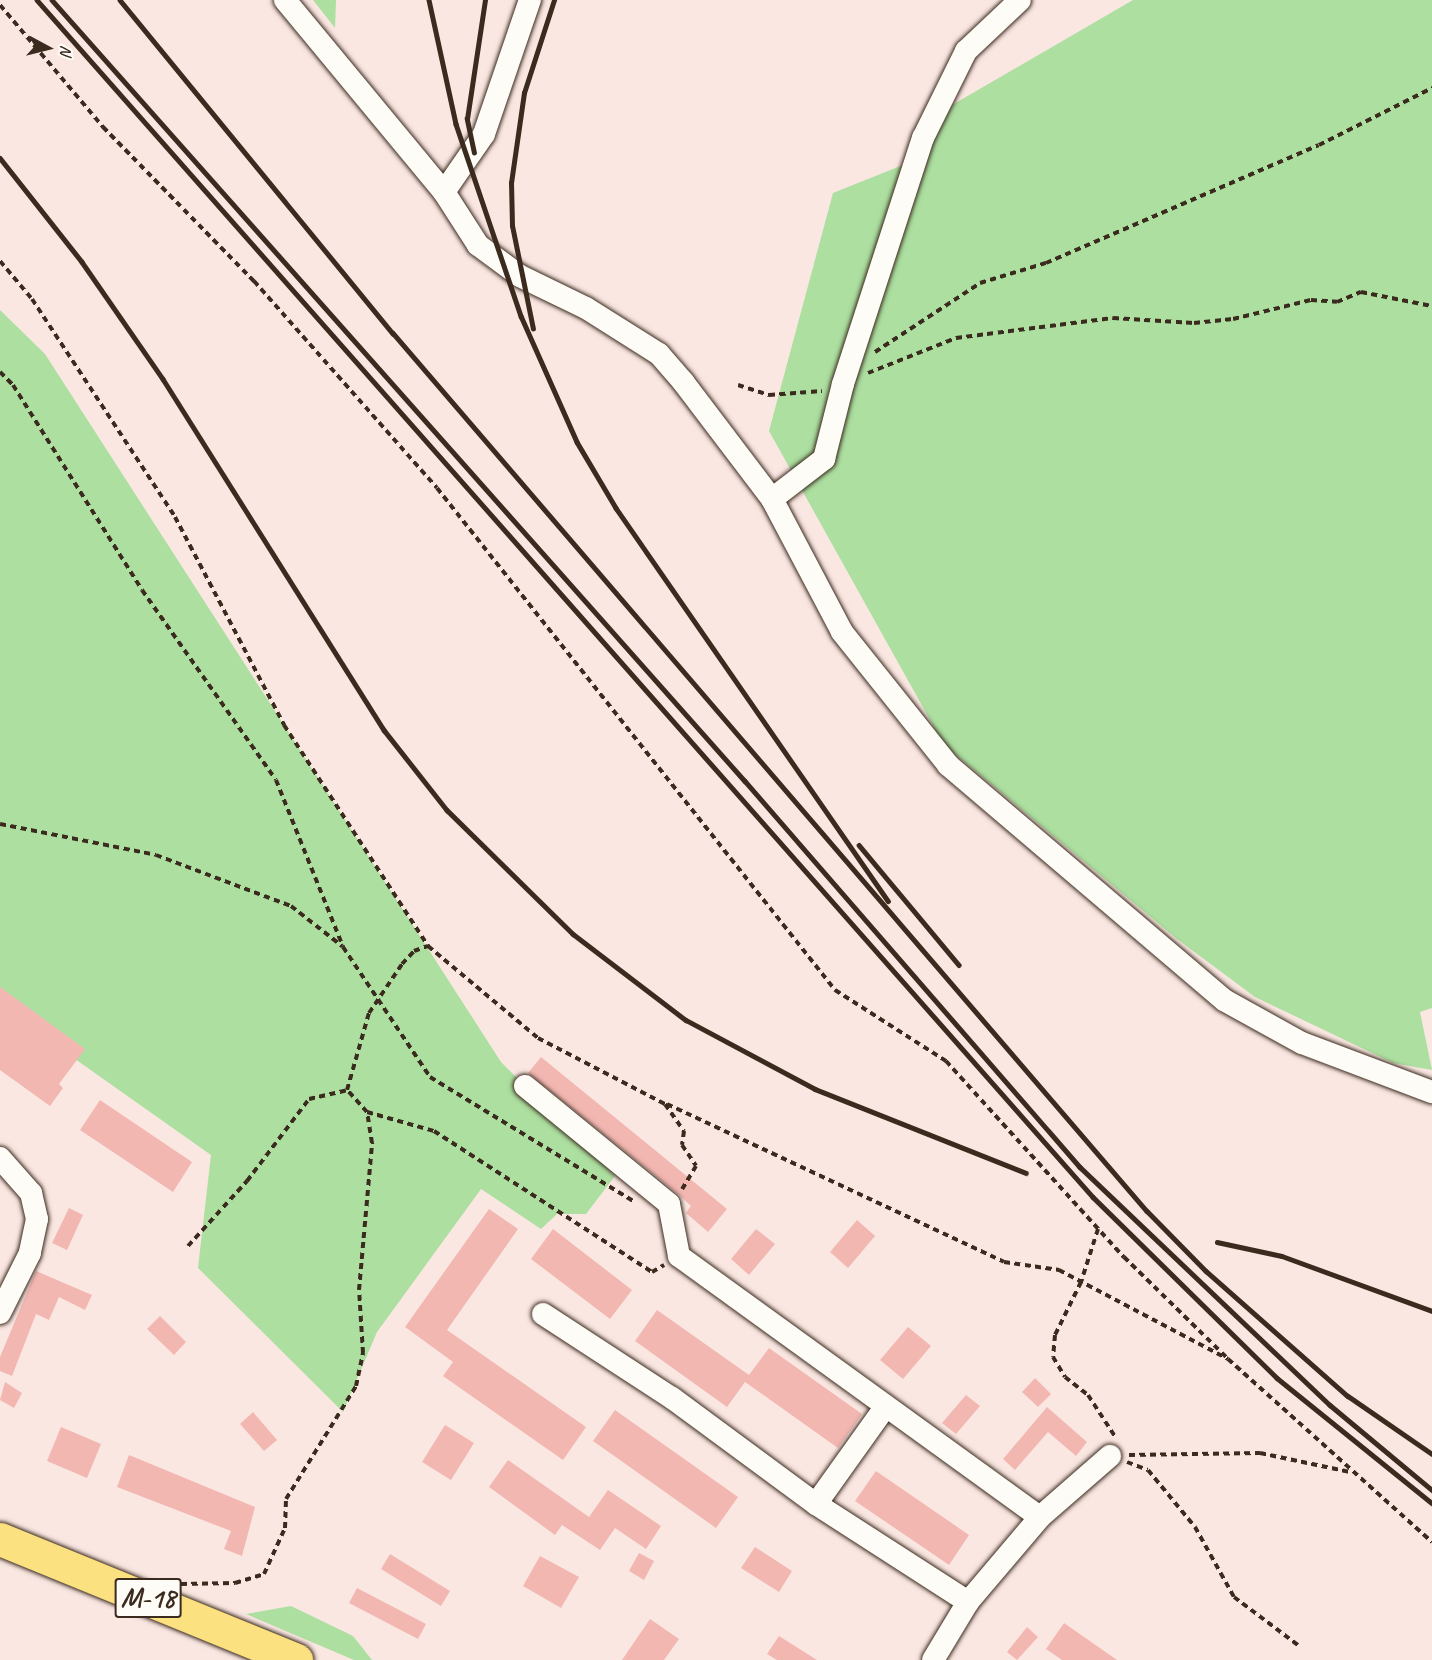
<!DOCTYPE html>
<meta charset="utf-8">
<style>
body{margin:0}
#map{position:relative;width:1432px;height:1660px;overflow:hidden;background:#fae7e2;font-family:Caveat,sans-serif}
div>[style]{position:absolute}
.green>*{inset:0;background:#acdfa0}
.building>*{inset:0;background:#f3b7b2}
.path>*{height:4px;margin-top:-2px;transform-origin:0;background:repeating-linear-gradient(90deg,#3b2a1e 0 6px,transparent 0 10.5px)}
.roads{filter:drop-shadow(0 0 2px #3b2a1e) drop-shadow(0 0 2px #3b2a1e)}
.minor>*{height:22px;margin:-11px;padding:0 11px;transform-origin:11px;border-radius:11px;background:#fdfcf7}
.highway>*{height:33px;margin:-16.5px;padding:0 16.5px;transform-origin:16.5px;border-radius:16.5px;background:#fbe180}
.rail>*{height:4.5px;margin:-2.25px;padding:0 2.25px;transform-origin:2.25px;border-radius:2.25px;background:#3b2a1e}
span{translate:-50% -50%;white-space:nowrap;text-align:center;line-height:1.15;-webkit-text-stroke:5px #fdfcf7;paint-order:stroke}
.shield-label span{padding:2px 4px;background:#fdfcf7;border:2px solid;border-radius:4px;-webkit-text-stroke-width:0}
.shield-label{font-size:28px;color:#3b2a1e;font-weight:700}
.north{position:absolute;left:18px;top:18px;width:60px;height:60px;-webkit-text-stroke:4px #fdfcf7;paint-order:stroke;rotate:97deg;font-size:16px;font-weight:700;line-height:24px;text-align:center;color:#3b2a1e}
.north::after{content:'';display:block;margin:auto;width:21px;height:27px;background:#3b2a1e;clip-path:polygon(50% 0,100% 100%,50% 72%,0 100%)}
</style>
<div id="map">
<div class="green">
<div style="clip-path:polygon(313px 0,336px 0,335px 28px)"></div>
<div style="clip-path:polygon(1133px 0,1432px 0,1432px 1008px,1420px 1012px,1432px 1070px,1393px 1063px,1255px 997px,1177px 939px,944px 745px,769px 431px,833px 193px,908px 163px,921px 123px)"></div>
<div style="clip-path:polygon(0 310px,45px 354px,501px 1062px,615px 1176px,586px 1214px,557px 1214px,541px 1229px,481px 1189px,377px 1332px,343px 1412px,198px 1268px,211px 1155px,0 1006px)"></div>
<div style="clip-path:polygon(291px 1606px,353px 1636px,372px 1660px,354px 1660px,246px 1614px)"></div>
</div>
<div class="building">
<div style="clip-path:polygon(0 987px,85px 1049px,59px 1084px,63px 1088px,50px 1106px,0 1070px)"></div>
<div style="clip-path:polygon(541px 1057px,727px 1209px,708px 1232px,686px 1213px,691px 1206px,678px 1194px,528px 1073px)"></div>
<div style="clip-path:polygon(100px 1100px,192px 1162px,173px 1192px,80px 1130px)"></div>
<div style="clip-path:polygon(69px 1208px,83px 1215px,67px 1250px,52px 1243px)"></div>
<div style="clip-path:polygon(489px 1209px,518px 1229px,447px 1330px,586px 1427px,563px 1460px,443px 1376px,453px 1362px,405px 1327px)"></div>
<div style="clip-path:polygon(857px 1220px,875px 1236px,848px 1268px,830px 1252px)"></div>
<div style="clip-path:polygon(553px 1229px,632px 1290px,610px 1319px,531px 1259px)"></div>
<div style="clip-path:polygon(756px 1229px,775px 1244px,749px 1275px,731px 1259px)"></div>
<div style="clip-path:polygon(36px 1271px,92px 1295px,85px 1310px,59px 1297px,49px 1320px,36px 1314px,12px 1376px,0 1371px,0 1357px)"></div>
<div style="clip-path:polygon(657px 1310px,749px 1375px,769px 1348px,862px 1414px,838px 1448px,745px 1382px,727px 1407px,635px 1341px)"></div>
<div style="clip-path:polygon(160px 1316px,186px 1342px,174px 1355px,147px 1329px)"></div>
<div style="clip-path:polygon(908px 1327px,931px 1346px,903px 1379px,880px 1360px)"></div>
<div style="clip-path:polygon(1035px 1378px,1051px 1394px,1038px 1407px,1022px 1392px)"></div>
<div style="clip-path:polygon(5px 1382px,22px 1393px,14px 1408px,0 1400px)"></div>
<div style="clip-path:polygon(966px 1395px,980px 1406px,956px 1434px,942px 1423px)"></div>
<div style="clip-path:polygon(1047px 1407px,1087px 1442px,1076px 1456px,1048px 1432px,1015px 1470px,1003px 1459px)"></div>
<div style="clip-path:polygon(615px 1410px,738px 1497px,716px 1528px,593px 1441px)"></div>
<div style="clip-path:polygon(253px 1412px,277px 1440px,264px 1451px,240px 1424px)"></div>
<div style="clip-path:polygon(445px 1425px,474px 1443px,451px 1480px,422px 1462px)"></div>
<div style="clip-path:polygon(61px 1427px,101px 1444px,87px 1478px,47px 1461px)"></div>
<div style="clip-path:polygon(129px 1455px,255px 1507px,242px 1556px,224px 1549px,231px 1531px,117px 1487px)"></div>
<div style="clip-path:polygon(508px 1460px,589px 1517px,608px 1490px,661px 1526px,646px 1549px,615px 1528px,600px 1550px,562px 1525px,555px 1535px,489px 1487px)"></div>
<div style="clip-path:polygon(876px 1471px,969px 1535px,949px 1565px,855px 1501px)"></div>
<div style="clip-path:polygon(755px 1547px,792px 1571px,779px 1592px,741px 1568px)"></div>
<div style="clip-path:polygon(639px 1553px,654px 1561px,644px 1580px,629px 1571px)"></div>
<div style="clip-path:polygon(390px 1554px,450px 1591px,441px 1606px,381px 1569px)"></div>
<div style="clip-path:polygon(540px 1556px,579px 1577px,561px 1608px,523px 1586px)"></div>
<div style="clip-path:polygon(357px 1588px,426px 1624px,418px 1639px,349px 1603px)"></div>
<div style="clip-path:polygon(650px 1619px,679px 1639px,664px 1660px,622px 1660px)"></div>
<div style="clip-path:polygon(1064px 1623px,1117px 1660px,1062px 1660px,1046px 1649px)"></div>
<div style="clip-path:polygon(1027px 1627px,1038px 1637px,1017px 1660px,1007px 1652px)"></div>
<div style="clip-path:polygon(779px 1636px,817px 1660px,777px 1660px,767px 1654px)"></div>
</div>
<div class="path">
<div style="left:0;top:5px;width:160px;rotate:49.8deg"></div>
<div style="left:103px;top:127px;width:216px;rotate:45.6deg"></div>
<div style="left:254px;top:281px;width:276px;rotate:48.5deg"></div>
<div style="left:437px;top:488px;width:641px;rotate:51.59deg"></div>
<div style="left:835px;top:990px;width:132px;rotate:32.6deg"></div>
<div style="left:946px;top:1061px;width:265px;rotate:47.8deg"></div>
<div style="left:1124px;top:1257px;width:146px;rotate:44.4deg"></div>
<div style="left:0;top:261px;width:50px;rotate:49.9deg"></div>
<div style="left:32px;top:299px;width:261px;rotate:56.7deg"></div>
<div style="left:175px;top:517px;width:235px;rotate:62.3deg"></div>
<div style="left:284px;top:725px;width:264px;rotate:56.9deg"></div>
<div style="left:428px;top:946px;width:143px;rotate:39.9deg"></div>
<div style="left:538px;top:1038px;width:143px;rotate:27.5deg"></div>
<div style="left:665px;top:1104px;width:33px;rotate:55deg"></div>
<div style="left:684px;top:1131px;width:14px;rotate:98deg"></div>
<div style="left:682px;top:1145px;width:25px;rotate:56deg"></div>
<div style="left:696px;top:1166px;width:27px;rotate:121deg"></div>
<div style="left:875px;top:352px;width:126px;rotate:-33.3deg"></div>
<div style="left:980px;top:283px;width:69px;rotate:-16.9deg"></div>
<div style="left:1046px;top:263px;width:297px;rotate:-23.4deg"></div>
<div style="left:1319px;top:145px;width:127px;rotate:-26.8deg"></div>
<div style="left:0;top:372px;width:18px;rotate:45deg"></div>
<div style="left:13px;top:385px;width:242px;rotate:57.8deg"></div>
<div style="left:142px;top:590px;width:232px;rotate:54.8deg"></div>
<div style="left:276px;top:780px;width:180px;rotate:68.1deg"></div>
<div style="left:343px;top:947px;width:156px;rotate:56.2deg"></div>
<div style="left:430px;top:1077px;width:238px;rotate:31.4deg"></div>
<div style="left:868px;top:373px;width:95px;rotate:-21.7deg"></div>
<div style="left:956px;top:338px;width:158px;rotate:-7.3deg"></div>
<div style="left:1113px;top:318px;width:81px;rotate:3.5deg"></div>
<div style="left:1194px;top:323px;width:39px;rotate:-6deg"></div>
<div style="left:1233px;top:319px;width:80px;rotate:-13.7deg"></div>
<div style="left:1311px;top:300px;width:26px;rotate:4deg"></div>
<div style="left:1337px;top:302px;width:26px;rotate:-23deg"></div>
<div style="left:1361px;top:292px;width:72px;rotate:11.2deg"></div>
<div style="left:738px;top:385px;width:33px;rotate:18deg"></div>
<div style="left:769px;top:395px;width:53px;rotate:-4.3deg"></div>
<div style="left:0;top:824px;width:159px;rotate:11.2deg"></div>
<div style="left:156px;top:855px;width:144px;rotate:20.7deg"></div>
<div style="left:291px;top:906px;width:65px;rotate:38.1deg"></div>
<div style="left:667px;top:1104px;width:372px;rotate:25.1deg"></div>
<div style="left:1004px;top:1262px;width:56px;rotate:8.3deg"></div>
<div style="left:1059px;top:1270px;width:191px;rotate:27.8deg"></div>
<div style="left:1228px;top:1359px;width:274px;rotate:41.9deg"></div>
<div style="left:367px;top:1112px;width:70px;rotate:15.8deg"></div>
<div style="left:434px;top:1131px;width:260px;rotate:32.9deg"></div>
<div style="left:652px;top:1272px;width:14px;rotate:-30deg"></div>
<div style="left:1098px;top:1229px;width:56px;rotate:107.8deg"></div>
<div style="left:1081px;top:1282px;width:59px;rotate:116.1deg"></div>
<div style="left:1055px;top:1335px;width:22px;rotate:95deg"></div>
<div style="left:1053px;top:1357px;width:23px;rotate:59deg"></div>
<div style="left:1065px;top:1377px;width:29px;rotate:38deg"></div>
<div style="left:1088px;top:1395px;width:51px;rotate:56.9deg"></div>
<div style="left:188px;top:1246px;width:88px;rotate:-47.8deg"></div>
<div style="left:247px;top:1181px;width:103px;rotate:-52.9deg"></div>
<div style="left:309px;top:1099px;width:39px;rotate:-13deg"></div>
<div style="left:1129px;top:1455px;width:131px;rotate:-0.9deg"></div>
<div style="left:1260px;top:1453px;width:92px;rotate:11.9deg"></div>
<div style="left:1127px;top:1462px;width:22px;rotate:21deg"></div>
<div style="left:1148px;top:1470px;width:74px;rotate:50.5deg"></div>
<div style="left:1195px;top:1527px;width:80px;rotate:60.9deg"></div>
<div style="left:1234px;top:1597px;width:80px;rotate:36.9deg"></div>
<div style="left:181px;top:1584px;width:54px;rotate:-1.1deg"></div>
<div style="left:235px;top:1583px;width:30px;rotate:-17deg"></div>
<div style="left:264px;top:1574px;width:51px;rotate:-65.5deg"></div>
<div style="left:285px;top:1528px;width:29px;rotate:-88deg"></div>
<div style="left:286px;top:1499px;width:133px;rotate:-58.2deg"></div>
<div style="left:356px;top:1386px;width:34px;rotate:-78deg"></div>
<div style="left:363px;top:1353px;width:63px;rotate:-93.6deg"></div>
<div style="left:359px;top:1290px;width:148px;rotate:-84.9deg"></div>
<div style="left:372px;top:1143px;width:31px;rotate:-99deg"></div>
<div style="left:367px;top:1112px;width:30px;rotate:-132deg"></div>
<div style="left:347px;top:1090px;width:80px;rotate:-74.1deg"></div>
<div style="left:369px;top:1013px;width:59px;rotate:-56deg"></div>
<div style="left:402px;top:964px;width:18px;rotate:-47deg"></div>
<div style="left:414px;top:951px;width:15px;rotate:-20deg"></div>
</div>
<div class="roads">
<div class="minor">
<div style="left:285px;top:0;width:249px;rotate:50.4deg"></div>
<div style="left:444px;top:192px;width:63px;rotate:57.3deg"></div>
<div style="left:478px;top:245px;width:52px;rotate:36.4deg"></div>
<div style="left:520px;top:276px;width:73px;rotate:25.9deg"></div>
<div style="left:586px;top:308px;width:86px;rotate:32.2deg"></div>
<div style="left:659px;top:354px;width:38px;rotate:49deg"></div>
<div style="left:684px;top:383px;width:146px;rotate:52.8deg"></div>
<div style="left:772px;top:499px;width:150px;rotate:62.2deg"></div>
<div style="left:842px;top:632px;width:170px;rotate:51.4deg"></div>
<div style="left:948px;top:765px;width:362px;rotate:40.4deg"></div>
<div style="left:1224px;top:1000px;width:89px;rotate:28.9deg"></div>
<div style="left:1302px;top:1043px;width:139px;rotate:20.7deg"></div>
<div style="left:444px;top:192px;width:70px;rotate:-55.4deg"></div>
<div style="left:484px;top:134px;width:142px;rotate:-71.1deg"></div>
<div style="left:772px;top:499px;width:66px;rotate:-37.6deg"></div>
<div style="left:824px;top:459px;width:77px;rotate:-75.8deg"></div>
<div style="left:843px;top:384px;width:259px;rotate:-72deg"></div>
<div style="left:923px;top:138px;width:97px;rotate:-63.7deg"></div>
<div style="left:966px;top:51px;width:74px;rotate:-43.4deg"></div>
<div style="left:525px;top:1086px;width:186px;rotate:39.3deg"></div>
<div style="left:669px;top:1204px;width:53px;rotate:79.1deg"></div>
<div style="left:679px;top:1256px;width:445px;rotate:35.9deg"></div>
<div style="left:0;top:1158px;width:47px;rotate:48.5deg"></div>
<div style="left:31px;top:1193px;width:27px;rotate:77deg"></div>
<div style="left:37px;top:1219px;width:35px;rotate:102deg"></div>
<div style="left:30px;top:1253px;width:67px;rotate:116.6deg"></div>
<div style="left:543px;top:1314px;width:154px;rotate:33.1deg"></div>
<div style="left:672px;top:1398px;width:179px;rotate:36.4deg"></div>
<div style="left:816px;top:1504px;width:181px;rotate:32.8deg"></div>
<div style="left:816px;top:1504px;width:120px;rotate:-54.5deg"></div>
<div style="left:933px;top:1660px;width:68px;rotate:-58.9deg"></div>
<div style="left:968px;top:1602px;width:111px;rotate:-49.7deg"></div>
<div style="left:1040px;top:1517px;width:93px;rotate:-41.1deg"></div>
</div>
<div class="highway">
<div style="left:0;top:1539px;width:320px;rotate:22.2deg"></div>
</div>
</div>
<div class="rail">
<div style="left:37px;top:0;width:1596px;rotate:48.58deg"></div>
<div style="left:1093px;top:1197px;width:258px;rotate:44.5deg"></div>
<div style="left:1277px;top:1378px;width:199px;rotate:38.9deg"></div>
<div style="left:52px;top:0;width:1044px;rotate:48.42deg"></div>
<div style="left:745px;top:781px;width:511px;rotate:49.05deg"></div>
<div style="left:1080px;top:1167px;width:345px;rotate:43.6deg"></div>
<div style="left:1330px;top:1405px;width:133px;rotate:39.8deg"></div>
<div style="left:120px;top:0;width:431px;rotate:50.7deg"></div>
<div style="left:393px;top:333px;width:1157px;rotate:49.35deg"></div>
<div style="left:1147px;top:1211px;width:84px;rotate:45.5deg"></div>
<div style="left:1206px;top:1271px;width:189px;rotate:41.4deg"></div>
<div style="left:1348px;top:1396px;width:102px;rotate:34.6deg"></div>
<div style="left:429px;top:0;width:127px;rotate:77.7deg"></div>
<div style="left:456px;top:124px;width:203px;rotate:71.3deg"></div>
<div style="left:521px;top:316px;width:138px;rotate:66deg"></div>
<div style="left:577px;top:442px;width:77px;rotate:59.4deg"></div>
<div style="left:616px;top:508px;width:478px;rotate:55.3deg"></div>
<div style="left:474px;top:153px;width:35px;rotate:-102deg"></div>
<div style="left:467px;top:119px;width:120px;rotate:-81.4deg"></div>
<div style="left:0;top:158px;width:132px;rotate:51.7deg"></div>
<div style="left:82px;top:262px;width:142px;rotate:55.3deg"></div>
<div style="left:163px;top:379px;width:415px;rotate:57.8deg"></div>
<div style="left:384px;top:730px;width:102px;rotate:51.8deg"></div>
<div style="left:447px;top:810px;width:177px;rotate:44.5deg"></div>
<div style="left:573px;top:934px;width:142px;rotate:37.3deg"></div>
<div style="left:686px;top:1020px;width:146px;rotate:28.1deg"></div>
<div style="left:815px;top:1089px;width:227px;rotate:21.7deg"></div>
<div style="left:533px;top:329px;width:105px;rotate:-101.5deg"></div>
<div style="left:512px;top:226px;width:43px;rotate:-91.3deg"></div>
<div style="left:511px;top:183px;width:91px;rotate:-81.8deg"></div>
<div style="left:524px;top:93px;width:98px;rotate:-72.1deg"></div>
<div style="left:859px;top:845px;width:156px;rotate:50.2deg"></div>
<div style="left:1217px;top:1242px;width:66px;rotate:12.2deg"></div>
<div style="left:1282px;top:1256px;width:160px;rotate:20.1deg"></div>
</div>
<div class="shield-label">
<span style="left:148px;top:1598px">М-18</span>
</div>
<div class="north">N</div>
</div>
